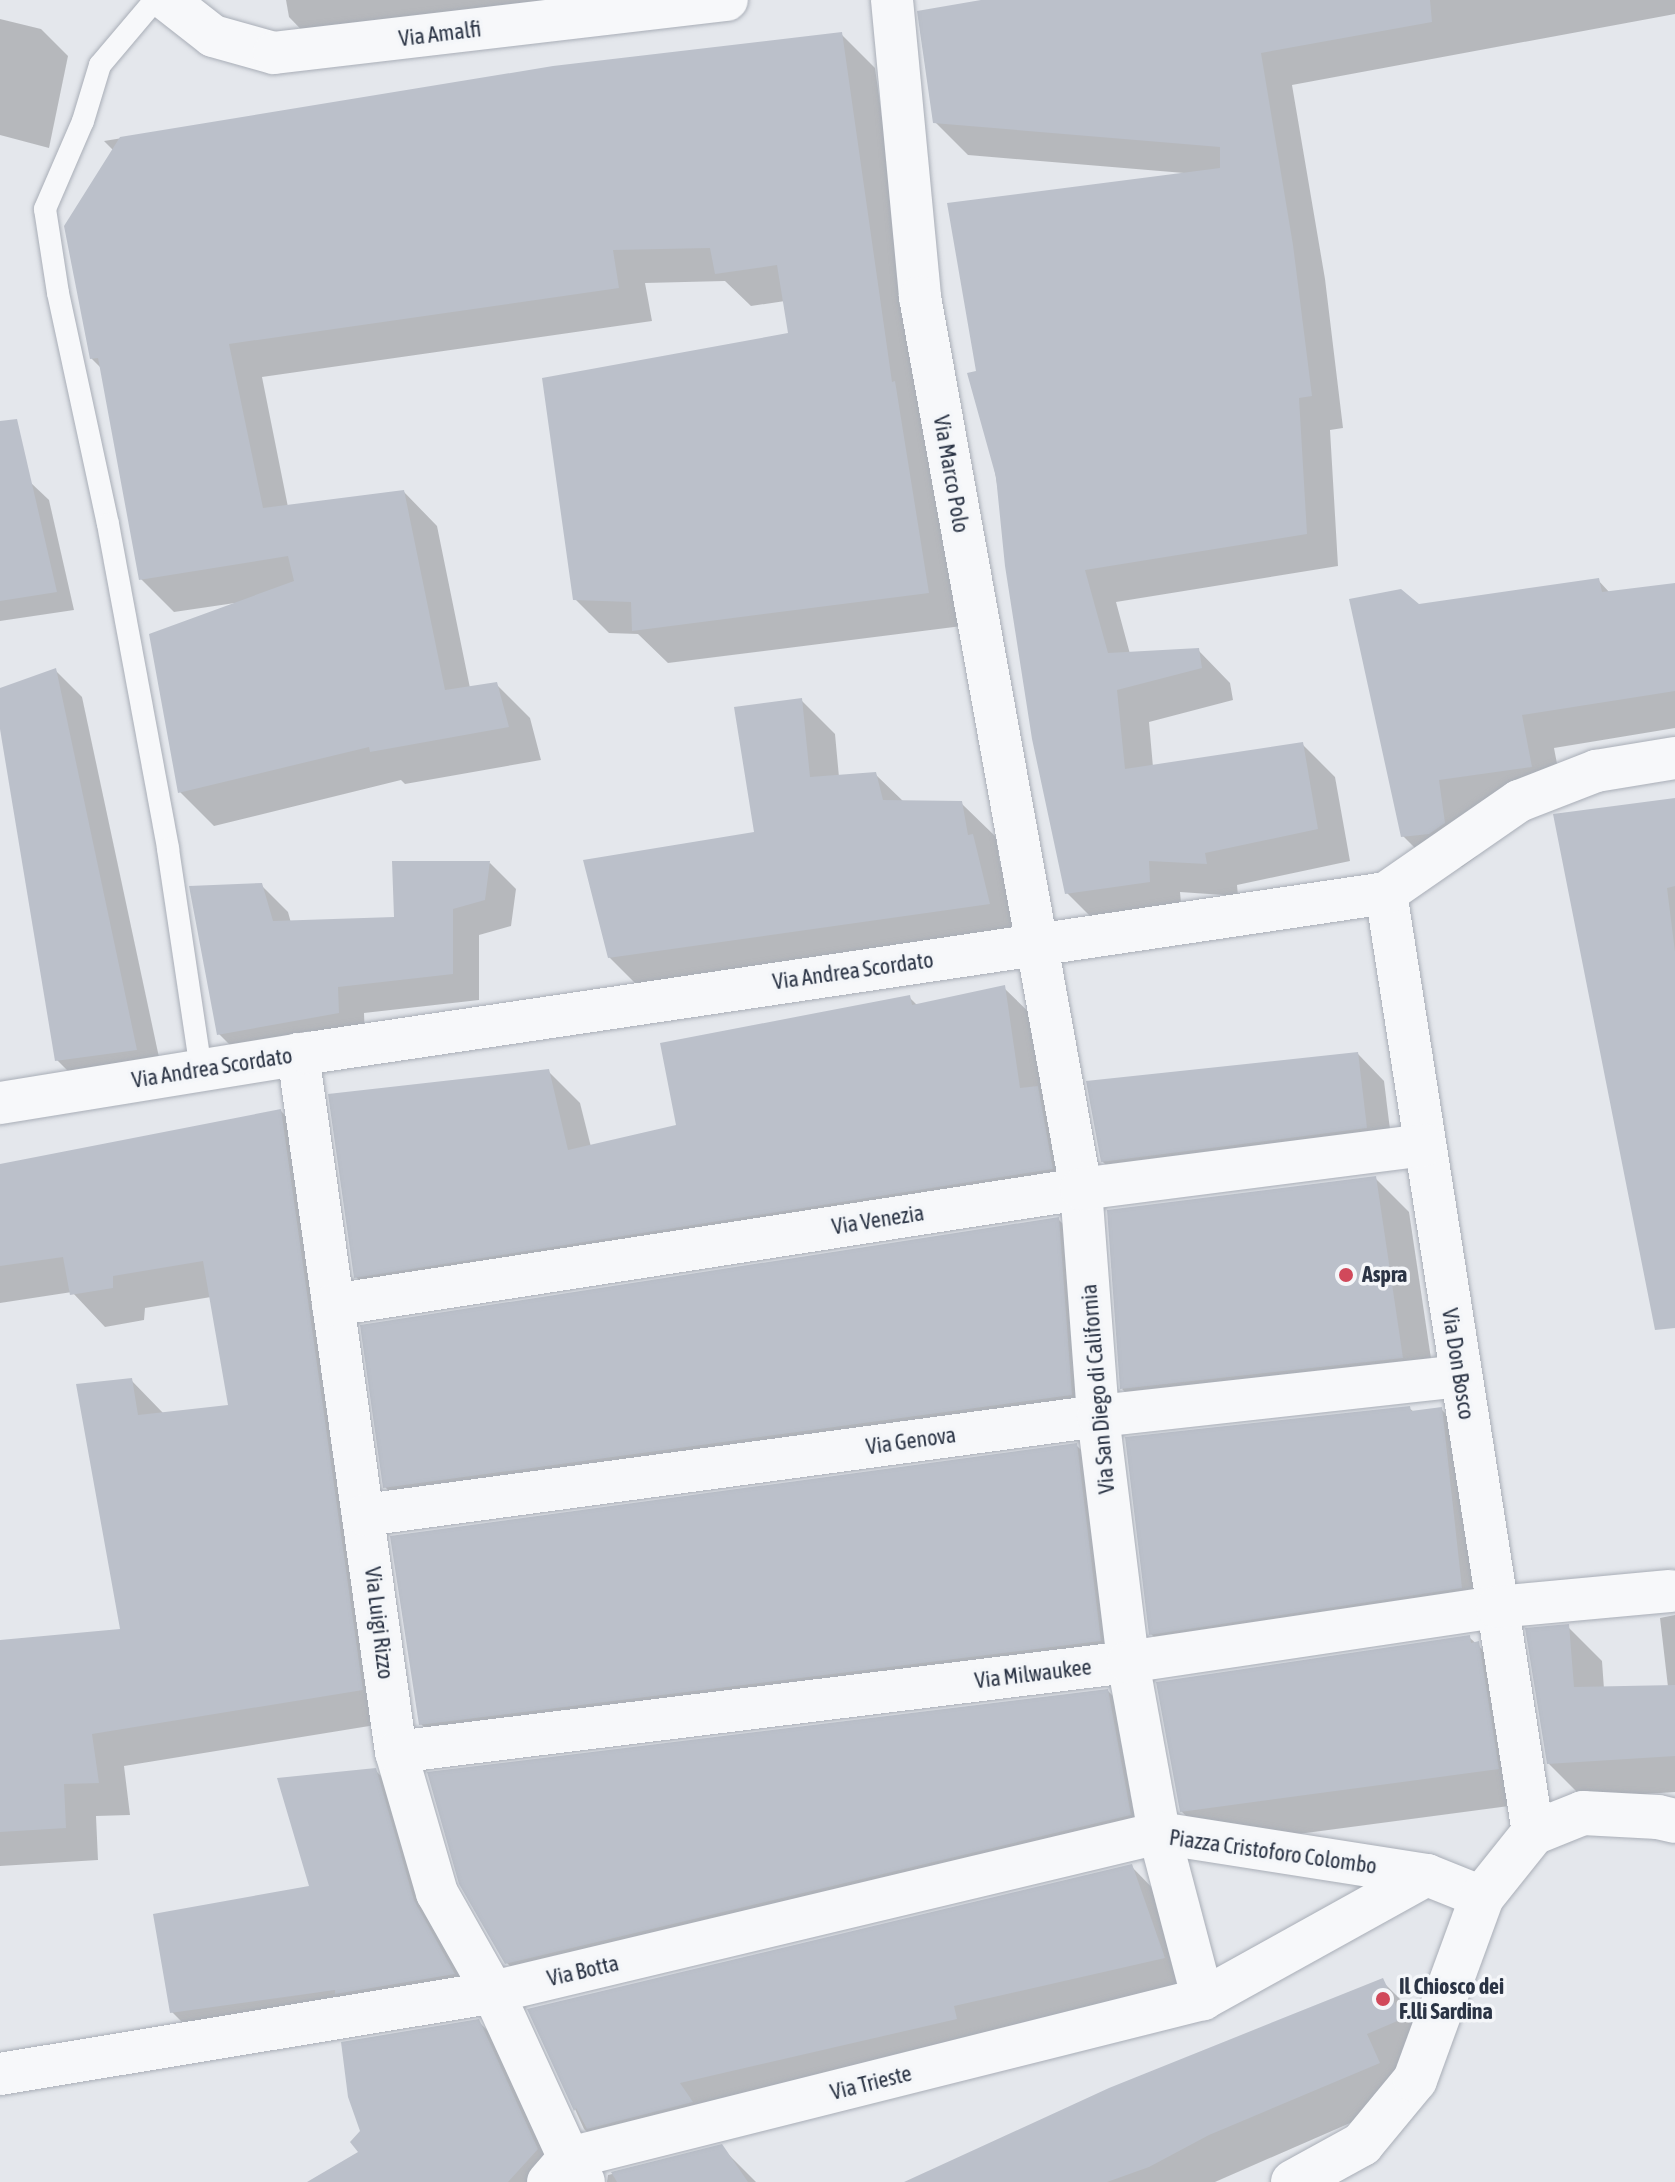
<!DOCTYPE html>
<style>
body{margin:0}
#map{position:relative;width:1675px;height:2182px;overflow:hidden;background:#e4e7ec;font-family:"Asap Condensed",sans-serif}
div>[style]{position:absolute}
.shadow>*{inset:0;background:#0003}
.building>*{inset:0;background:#bbc0ca}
.roads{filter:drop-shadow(0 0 2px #a9aeb7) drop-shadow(0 0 2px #a9aeb7)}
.service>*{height:22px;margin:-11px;padding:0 11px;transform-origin:11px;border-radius:11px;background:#f7f8fa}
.minor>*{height:42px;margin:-21px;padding:0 21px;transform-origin:21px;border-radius:21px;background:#f7f8fa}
.tertiary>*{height:44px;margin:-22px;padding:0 22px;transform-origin:22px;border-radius:22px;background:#f7f8fa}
.dots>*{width:22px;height:22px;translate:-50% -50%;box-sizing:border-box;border:4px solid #f4f6f9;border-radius:50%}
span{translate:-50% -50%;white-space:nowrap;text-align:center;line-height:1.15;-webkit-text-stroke:7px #f4f6f9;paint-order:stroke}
.street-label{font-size:22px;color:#2b3445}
.poi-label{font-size:22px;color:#2b3445;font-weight:700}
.left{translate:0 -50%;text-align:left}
</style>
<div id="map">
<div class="shadow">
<div style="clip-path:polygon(286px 0,713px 0,323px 52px,289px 17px)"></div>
<div style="clip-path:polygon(993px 0,1675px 0,1675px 14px,1292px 85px,1325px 279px,1343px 428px,1330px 430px,1338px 566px,1116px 602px,1130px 654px,1198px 650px,1230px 683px,1233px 700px,1149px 722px,1153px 767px,1302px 744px,1335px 777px,1350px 861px,1237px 885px,1238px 896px,1180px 892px,1182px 914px,1099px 925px,1067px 893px,978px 373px,1184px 173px,968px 155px,935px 122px)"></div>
<div style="clip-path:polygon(0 19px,41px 29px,68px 56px,49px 148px,0 135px)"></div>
<div style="clip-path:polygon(841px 34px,875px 68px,924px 413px,962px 626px,668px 663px,638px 634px,609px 633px,575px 599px,790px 335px,785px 301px,751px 306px,725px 281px,645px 283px,652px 321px,262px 377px,288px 507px,404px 492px,437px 526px,470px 688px,496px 684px,530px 718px,541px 760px,405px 784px,401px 780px,214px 826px,180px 792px,235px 603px,174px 612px,141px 579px,102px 369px,91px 358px,114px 151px,104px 141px,554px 68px)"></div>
<div style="clip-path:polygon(30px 482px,49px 500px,74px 610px,0 621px,0 488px)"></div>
<div style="clip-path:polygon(1598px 580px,1610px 593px,1675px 585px,1675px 728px,1554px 748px,1564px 800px,1471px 813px,1477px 856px,1462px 867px,1436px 869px,1403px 836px,1418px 606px)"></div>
<div style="clip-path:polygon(55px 670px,82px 697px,163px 1076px,84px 1087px,57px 1060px,0 716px,0 690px)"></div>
<div style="clip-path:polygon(801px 700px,835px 734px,839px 777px,875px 774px,904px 802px,961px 803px,996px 837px,1000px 864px,1007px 871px,1023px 938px,644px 992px,609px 957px,757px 833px)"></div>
<div style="clip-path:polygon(1675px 800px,1675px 1294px,1556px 816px)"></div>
<div style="clip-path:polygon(490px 863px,516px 889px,511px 926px,479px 935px,479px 1000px,364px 1013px,365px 1039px,246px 1061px,219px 1034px,261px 885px,288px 912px,291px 923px,396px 919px)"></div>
<div style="clip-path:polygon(1004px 988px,1037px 1020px,1084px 1201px,388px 1309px,356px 1277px,548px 1071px,580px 1103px,591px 1147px,678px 1127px,909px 997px,918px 1006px)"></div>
<div style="clip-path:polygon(1358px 1054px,1384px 1081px,1393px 1154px,1129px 1188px,1102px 1161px)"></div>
<div style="clip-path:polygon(281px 1111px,313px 1144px,394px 1722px,124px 1766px,130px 1815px,96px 1816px,98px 1860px,0 1866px,0 1642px,122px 1631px,131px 1380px,164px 1414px,231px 1406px,211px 1297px,145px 1308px,144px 1320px,105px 1327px,72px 1292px,0 1303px,0 1166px)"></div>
<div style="clip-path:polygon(1375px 1178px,1409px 1212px,1436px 1392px,1156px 1423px,1122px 1389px)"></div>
<div style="clip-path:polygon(1058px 1219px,1092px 1253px,1106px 1429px,419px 1522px,385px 1487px)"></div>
<div style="clip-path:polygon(1409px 1408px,1414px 1412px,1441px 1409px,1475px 1443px,1496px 1622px,1185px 1668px,1151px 1634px)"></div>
<div style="clip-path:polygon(1076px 1445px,1111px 1479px,1134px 1675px,455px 1758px,421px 1724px)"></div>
<div style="clip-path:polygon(1675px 1615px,1675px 1792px,1583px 1798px,1548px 1763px,1568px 1627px,1602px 1661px,1604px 1689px,1668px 1687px,1660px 1618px)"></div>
<div style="clip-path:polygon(1469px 1637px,1512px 1677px,1532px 1803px,1216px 1845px,1181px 1811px)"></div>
<div style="clip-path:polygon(1108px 1691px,1142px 1725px,1164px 1849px,541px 1998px,507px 1963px)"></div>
<div style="clip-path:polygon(375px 1770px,402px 1797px,480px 2000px,199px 2039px,172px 2012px,311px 1888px)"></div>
<div style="clip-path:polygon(1131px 1866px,1165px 1901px,1197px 1992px,619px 2163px,584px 2129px,530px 2010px)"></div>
<div style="clip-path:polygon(1382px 1981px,1415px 2014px,1433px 2052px,1412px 2096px,1215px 2182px,934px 2182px)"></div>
<div style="clip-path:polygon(478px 2021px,511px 2054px,570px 2182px,337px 2182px)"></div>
<div style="clip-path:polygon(721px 2147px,756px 2182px,607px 2182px,608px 2175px)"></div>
</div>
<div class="building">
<div style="clip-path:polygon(981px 0,1430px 0,1432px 22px,1261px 53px,1293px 245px,1312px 396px,1299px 398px,1307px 534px,1085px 570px,1108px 653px,1199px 648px,1202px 668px,1117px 690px,1125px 769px,1303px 742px,1318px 829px,1205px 853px,1207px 864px,1149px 861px,1150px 882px,1065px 894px,1032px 739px,1005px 566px,996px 477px,967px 373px,976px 371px,947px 203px,1220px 168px,1220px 147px,933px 123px,917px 11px)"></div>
<div style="clip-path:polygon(842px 32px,892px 382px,895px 381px,929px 593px,632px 631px,631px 602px,573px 600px,542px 378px,788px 333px,777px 265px,715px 274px,710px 248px,613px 250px,619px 288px,229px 344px,263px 508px,404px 490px,445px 690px,497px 682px,509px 727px,370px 752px,369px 747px,178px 793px,149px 634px,294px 581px,288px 556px,139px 580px,98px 358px,90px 359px,64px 226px,120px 137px,553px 66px)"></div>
<div style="clip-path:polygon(17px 419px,57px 592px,0 601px,0 421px)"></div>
<div style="clip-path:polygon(1599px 578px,1602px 592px,1675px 583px,1675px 691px,1522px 715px,1532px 767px,1439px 780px,1445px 823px,1429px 834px,1401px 837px,1349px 599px,1401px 589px,1419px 604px)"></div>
<div style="clip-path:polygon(56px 668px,137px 1050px,55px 1061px,0 729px,0 688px)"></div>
<div style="clip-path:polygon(802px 698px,810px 777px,876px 772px,883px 800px,962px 801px,968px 835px,973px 834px,990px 904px,608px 958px,583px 860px,754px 832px,734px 707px)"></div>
<div style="clip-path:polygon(1675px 798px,1675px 886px,1667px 888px,1675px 952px,1675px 1328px,1655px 1330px,1553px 814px)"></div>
<div style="clip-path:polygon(392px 861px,490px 861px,485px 900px,453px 909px,453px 974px,338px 987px,339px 1013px,217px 1035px,189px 886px,262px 883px,273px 921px,394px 917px)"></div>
<div style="clip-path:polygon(1005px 985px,1020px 1088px,1038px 1086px,1053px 1169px,354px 1278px,328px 1094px,549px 1069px,568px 1150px,676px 1125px,660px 1043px,910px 995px,912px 1005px)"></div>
<div style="clip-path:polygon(1358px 1052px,1367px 1128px,1101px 1162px,1086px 1081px)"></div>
<div style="clip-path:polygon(281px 1109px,363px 1690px,92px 1734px,99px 1783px,64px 1784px,66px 1828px,0 1832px,0 1640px,120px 1629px,76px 1384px,132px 1378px,138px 1415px,228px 1405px,203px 1261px,113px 1276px,113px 1288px,70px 1295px,63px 1257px,0 1266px,0 1164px)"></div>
<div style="clip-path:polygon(1376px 1176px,1403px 1358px,1120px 1389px,1107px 1210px)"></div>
<div style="clip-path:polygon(1059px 1217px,1072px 1395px,383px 1488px,360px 1325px)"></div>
<div style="clip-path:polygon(1410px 1406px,1411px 1411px,1442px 1407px,1462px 1588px,1149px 1635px,1125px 1437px)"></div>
<div style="clip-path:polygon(1077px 1443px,1101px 1641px,419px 1725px,390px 1536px)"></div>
<div style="clip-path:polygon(1569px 1624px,1574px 1687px,1675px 1685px,1675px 1756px,1547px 1764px,1525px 1628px)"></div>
<div style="clip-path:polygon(1470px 1635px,1471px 1643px,1479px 1641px,1499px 1769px,1180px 1812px,1156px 1682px)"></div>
<div style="clip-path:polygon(1108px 1689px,1131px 1815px,505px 1964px,459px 1884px,427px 1772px)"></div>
<div style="clip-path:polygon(376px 1768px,414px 1900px,455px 1974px,335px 1994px,335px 1990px,170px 2013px,153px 1914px,309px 1886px,277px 1778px)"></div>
<div style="clip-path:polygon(1132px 1864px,1165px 1958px,954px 2006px,957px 2019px,680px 2083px,693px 2102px,587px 2129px,576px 2108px,574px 2111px,527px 2009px)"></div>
<div style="clip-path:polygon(1383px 1978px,1402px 2019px,1367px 2034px,1380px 2063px,1209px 2135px,1149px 2167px,1107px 2182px,904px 2182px,1109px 2088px)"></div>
<div style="clip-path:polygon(479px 2019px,538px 2149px,508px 2182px,307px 2182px,358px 2152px,350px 2142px,360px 2131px,348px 2097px,341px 2042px)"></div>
<div style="clip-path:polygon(722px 2144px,748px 2182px,617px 2182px,611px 2172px)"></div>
</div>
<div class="roads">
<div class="service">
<div style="left:155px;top:0;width:85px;rotate:130.2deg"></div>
<div style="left:100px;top:65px;width:59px;rotate:106.9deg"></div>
<div style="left:83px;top:121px;width:96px;rotate:113.4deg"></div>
<div style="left:45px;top:209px;width:85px;rotate:81.2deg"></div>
<div style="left:58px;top:293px;width:236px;rotate:77.8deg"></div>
<div style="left:108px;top:524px;width:330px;rotate:79.5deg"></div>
<div style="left:168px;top:849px;width:223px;rotate:81.5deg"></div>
</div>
<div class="minor">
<div style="left:167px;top:0;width:58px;rotate:38deg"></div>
<div style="left:213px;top:36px;width:63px;rotate:15.6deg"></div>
<div style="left:274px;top:53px;width:456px;rotate:-6.7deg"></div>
<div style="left:892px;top:0;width:298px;rotate:84.6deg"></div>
<div style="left:920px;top:297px;width:906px;rotate:79.77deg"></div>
<div style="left:1081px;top:1189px;width:228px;rotate:85.7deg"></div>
<div style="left:1098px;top:1416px;width:248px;rotate:83deg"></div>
<div style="left:1128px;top:1662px;width:174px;rotate:79.7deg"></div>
<div style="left:1159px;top:1833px;width:172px;rotate:75.2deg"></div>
<div style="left:1386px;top:893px;width:951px;rotate:81.11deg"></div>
<div style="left:298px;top:1054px;width:705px;rotate:82.01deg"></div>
<div style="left:396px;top:1752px;width:147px;rotate:73.8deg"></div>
<div style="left:437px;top:1893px;width:114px;rotate:60.5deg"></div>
<div style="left:493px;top:1992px;width:183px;rotate:65.4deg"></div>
<div style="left:569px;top:2158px;width:28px;rotate:58deg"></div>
<div style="left:0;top:1103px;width:313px;rotate:-9.2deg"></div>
<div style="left:309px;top:1053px;width:1089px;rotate:-8.45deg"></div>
<div style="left:1386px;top:893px;width:162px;rotate:-34.7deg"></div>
<div style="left:1519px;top:801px;width:83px;rotate:-21.3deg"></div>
<div style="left:1596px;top:771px;width:80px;rotate:-9.3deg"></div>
<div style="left:333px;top:1305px;width:757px;rotate:-8.82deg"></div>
<div style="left:1081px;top:1189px;width:346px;rotate:-7.3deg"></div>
<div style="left:365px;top:1515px;width:740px;rotate:-7.69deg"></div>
<div style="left:1098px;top:1416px;width:363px;rotate:-6.3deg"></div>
<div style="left:396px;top:1752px;width:738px;rotate:-7.01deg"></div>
<div style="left:1128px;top:1662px;width:373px;rotate:-8.5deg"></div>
<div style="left:1497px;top:1607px;width:174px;rotate:-5.3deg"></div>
<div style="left:0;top:2074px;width:500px;rotate:-9.4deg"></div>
<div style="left:493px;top:1992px;width:685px;rotate:-13.43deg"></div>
<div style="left:1159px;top:1833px;width:271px;rotate:8.9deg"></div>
<div style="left:1427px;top:1875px;width:59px;rotate:21.8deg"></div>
<div style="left:548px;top:2182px;width:32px;rotate:-49deg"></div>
<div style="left:569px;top:2158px;width:654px;rotate:-14.08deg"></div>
<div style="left:1203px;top:1999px;width:256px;rotate:-29deg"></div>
</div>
<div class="tertiary">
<div style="left:1293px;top:2182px;width:79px;rotate:-28.8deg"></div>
<div style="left:1362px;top:2144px;width:83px;rotate:-50.4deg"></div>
<div style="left:1415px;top:2080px;width:195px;rotate:-69.9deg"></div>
<div style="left:1482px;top:1897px;width:82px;rotate:-51.4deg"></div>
<div style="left:1533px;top:1833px;width:54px;rotate:-21.8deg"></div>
<div style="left:1583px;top:1813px;width:75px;rotate:3.1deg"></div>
<div style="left:1658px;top:1817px;width:17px;rotate:13deg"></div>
</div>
</div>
<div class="dots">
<div style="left:1346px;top:1275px;background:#d1495b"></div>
<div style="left:1383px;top:1999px;background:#d1495b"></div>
</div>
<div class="street-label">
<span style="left:440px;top:34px;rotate:-7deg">Via Amalfi</span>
<span style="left:951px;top:474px;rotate:80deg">Via Marco Polo</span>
<span style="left:853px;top:971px;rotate:-8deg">Via Andrea Scordato</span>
<span style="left:212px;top:1068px;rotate:-9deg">Via Andrea Scordato</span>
<span style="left:878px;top:1220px;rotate:-9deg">Via Venezia</span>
<span style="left:1458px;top:1364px;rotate:81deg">Via Don Bosco</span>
<span style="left:1098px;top:1389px;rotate:-95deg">Via San Diego di California</span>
<span style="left:911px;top:1441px;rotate:-8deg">Via Genova</span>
<span style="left:379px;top:1623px;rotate:83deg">Via Luigi Rizzo</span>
<span style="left:1033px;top:1674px;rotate:-7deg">Via Milwaukee</span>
<span style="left:1273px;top:1852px;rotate:8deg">Piazza Cristoforo Colombo</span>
<span style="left:583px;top:1971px;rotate:-13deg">Via Botta</span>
<span style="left:871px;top:2083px;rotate:-14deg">Via Trieste</span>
</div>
<div class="poi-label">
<span class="left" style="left:1362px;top:1275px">Aspra</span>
<span class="left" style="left:1399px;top:1999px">Il Chiosco dei<br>F.lli Sardina</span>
</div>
</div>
